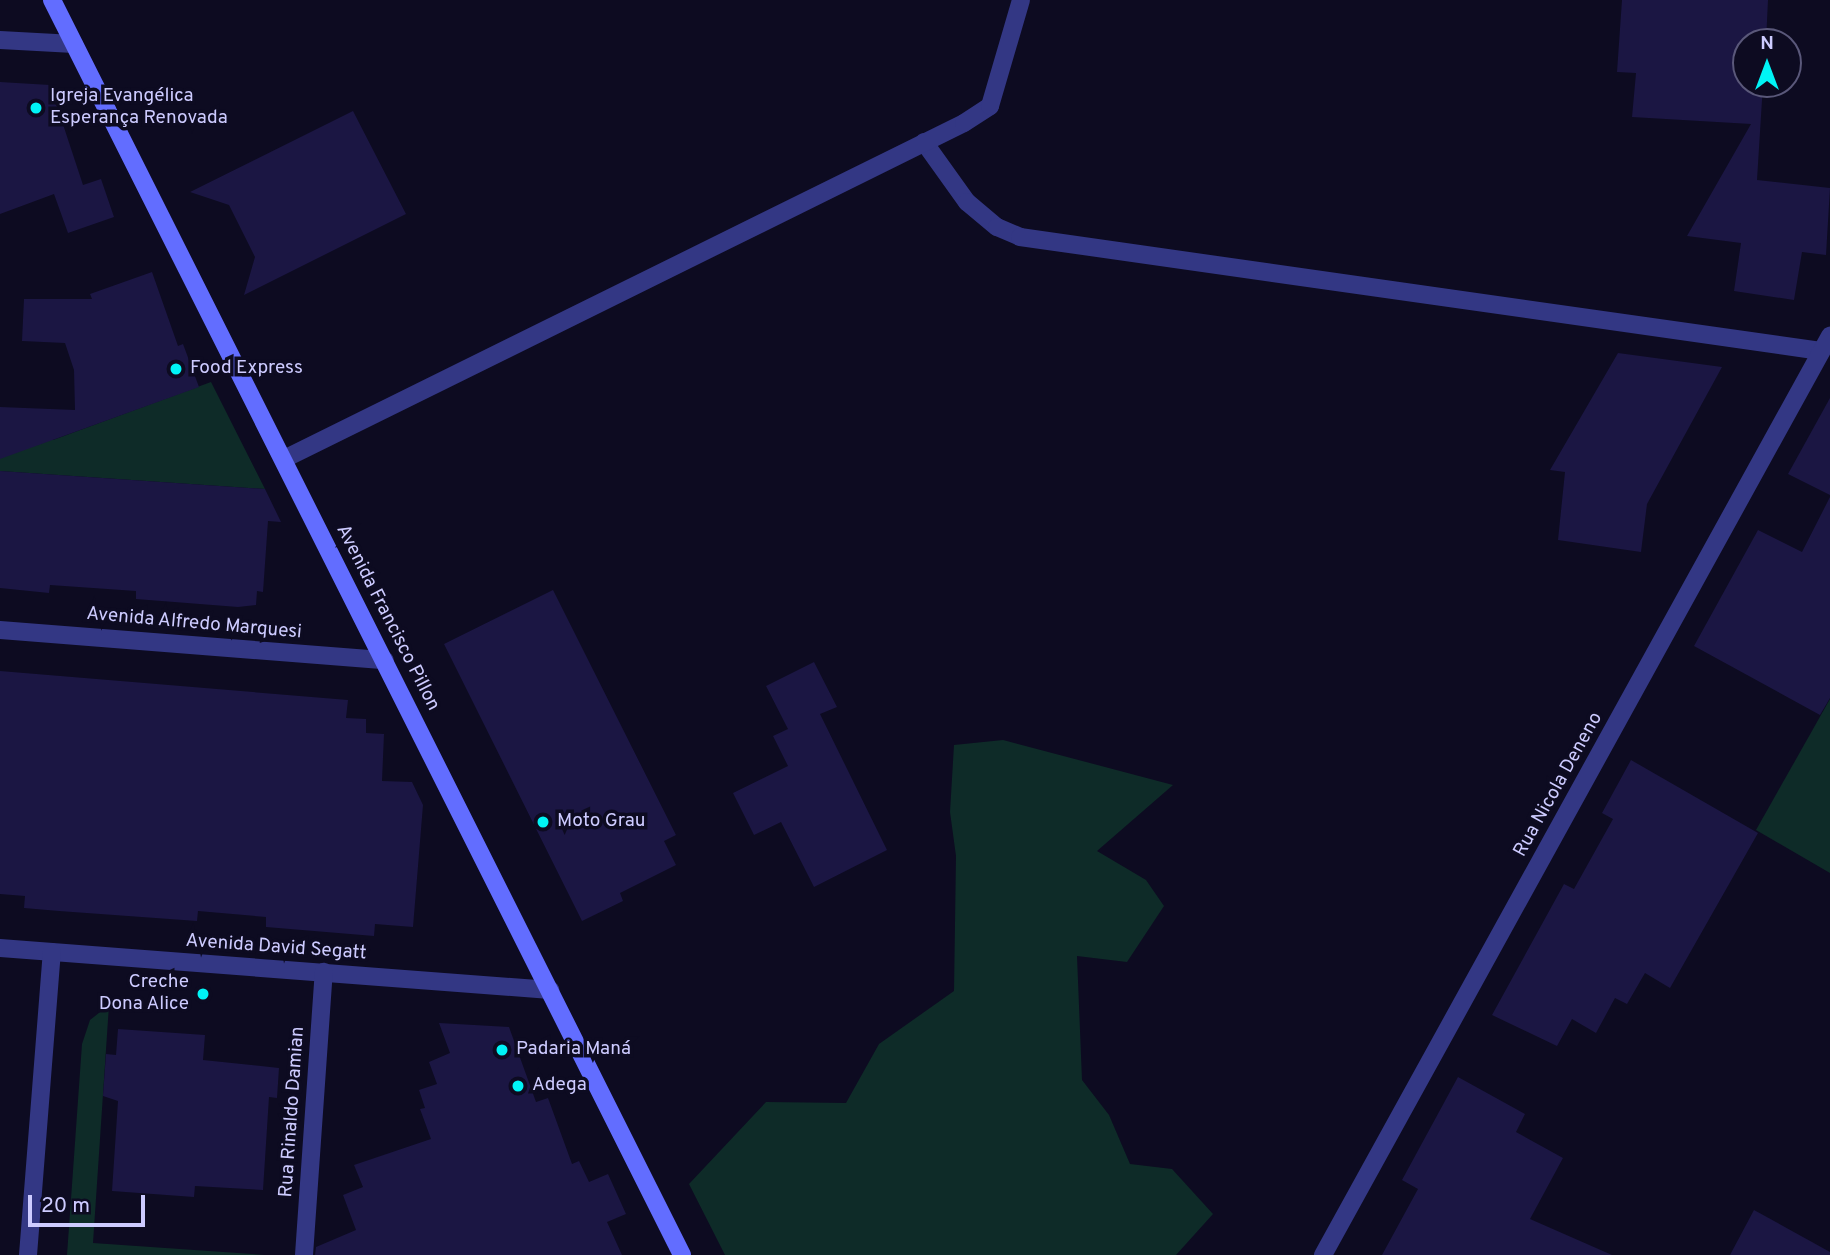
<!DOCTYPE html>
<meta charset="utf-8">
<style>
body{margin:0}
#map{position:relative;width:1830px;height:1255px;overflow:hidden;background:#0d0b21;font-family:Overpass,sans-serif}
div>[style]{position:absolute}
.green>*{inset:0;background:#0e2b28}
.building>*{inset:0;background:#1b1643}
.minor>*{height:18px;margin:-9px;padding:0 9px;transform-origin:9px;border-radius:9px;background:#333784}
.tertiary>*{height:18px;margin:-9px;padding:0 9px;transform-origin:9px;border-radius:9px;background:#333784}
.secondary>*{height:18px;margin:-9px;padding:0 9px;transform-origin:9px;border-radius:9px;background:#626dff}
.dots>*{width:19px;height:19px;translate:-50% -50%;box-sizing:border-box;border:4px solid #0d0b21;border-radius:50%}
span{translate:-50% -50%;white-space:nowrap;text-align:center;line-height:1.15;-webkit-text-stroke:7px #0d0b21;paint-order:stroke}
.poi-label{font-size:19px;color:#cdcbff}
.left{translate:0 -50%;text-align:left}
.right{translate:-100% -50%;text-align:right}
.street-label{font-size:19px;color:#cdcbff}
.north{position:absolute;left:1732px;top:28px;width:70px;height:70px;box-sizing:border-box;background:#0d0b21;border:2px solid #5a587a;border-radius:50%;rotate:0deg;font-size:19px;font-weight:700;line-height:28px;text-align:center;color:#cdcbff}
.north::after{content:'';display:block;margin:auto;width:24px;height:32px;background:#00f4f6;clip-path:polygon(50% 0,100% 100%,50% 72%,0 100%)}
.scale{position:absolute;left:28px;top:1195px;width:117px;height:32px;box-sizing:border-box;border:4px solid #cdcbff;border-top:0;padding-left:9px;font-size:21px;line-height:24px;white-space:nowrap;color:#cdcbff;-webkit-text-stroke:5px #0d0b21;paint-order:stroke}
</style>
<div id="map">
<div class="green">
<div style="clip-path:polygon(211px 382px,265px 489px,0 471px,0 437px,53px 440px)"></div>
<div style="clip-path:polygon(1830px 699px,1830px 873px,1756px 830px)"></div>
<div style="clip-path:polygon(1003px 740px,1173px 785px,1097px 851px,1146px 880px,1164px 906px,1127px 962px,1077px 956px,1082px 1080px,1109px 1115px,1130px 1164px,1172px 1169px,1213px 1214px,1176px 1255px,725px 1255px,689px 1184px,766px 1102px,846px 1103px,879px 1044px,954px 991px,956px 856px,950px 812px,954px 745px)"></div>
<div style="clip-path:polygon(109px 1005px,93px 1243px,265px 1255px,67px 1255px,82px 1044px,90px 1020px)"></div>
</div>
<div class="building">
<div style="clip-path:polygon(1622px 0,1768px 0,1766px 42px,1746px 42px,1746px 84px,1763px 84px,1757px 180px,1830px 188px,1826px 255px,1802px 252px,1794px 300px,1734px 291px,1741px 243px,1687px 236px,1751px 124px,1632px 117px,1636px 73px,1617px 72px)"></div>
<div style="clip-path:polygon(0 82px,50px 85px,83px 185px,101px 179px,114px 217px,68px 233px,54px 194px,0 214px)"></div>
<div style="clip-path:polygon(353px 111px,406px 214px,244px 295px,255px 257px,229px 205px,190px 192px)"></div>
<div style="clip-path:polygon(152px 272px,178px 346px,183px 344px,199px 387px,0 459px,0 407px,75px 410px,74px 370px,65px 343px,22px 341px,24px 299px,92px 299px,90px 294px)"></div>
<div style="clip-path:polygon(1618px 353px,1722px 367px,1647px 504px,1641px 552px,1558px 540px,1565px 472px,1550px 470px)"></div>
<div style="clip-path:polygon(1830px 398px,1830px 495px,1788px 474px)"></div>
<div style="clip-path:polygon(0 471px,265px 489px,281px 522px,268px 521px,263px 592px,257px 591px,256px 605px,238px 607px,136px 599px,136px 591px,50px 585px,49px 593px,0 588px)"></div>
<div style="clip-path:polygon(1830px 497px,1830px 698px,1820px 715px,1694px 646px,1758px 530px,1802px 552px)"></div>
<div style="clip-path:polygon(553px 590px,676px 835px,664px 841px,676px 865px,620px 893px,623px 901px,582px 921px,444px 644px)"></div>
<div style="clip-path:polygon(814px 662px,837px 707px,820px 714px,887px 850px,814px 887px,781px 822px,754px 835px,733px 793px,788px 766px,773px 736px,788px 729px,766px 686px)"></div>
<div style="clip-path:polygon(0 671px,348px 700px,346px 718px,366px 719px,366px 733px,384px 734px,382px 781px,412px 782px,423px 805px,413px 927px,375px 924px,374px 936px,266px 927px,266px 917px,198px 911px,197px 921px,59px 911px,24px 908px,25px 896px,0 894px)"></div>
<div style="clip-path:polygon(1631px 760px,1758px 833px,1670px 988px,1645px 973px,1627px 1004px,1615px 998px,1596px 1033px,1572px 1019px,1557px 1046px,1492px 1015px,1564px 884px,1574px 889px,1613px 819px,1602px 813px)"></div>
<div style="clip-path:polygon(439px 1023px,509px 1027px,536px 1102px,548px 1098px,572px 1164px,579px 1161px,589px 1182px,608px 1174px,626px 1214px,607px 1222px,622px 1255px,315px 1255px,316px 1247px,356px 1230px,343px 1195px,363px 1187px,354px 1165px,431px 1139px,420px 1109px,425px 1108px,419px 1090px,437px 1084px,429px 1062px,450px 1053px)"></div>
<div style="clip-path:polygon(118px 1029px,205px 1035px,203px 1060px,279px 1068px,277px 1098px,269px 1097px,263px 1190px,195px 1186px,194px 1197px,112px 1191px,118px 1101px,103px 1096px,106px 1054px,116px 1055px)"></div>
<div style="clip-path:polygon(1458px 1077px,1525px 1114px,1516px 1132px,1563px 1158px,1530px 1219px,1612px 1255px,1382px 1255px,1418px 1189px,1402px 1180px)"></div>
<div style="clip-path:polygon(1754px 1210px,1830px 1252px,1830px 1255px,1730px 1255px)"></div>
</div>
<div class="minor">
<div style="left:0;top:40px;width:74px;rotate:3.1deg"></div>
<div style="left:924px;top:142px;width:74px;rotate:54.4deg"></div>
<div style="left:967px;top:202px;width:39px;rotate:40deg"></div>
<div style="left:997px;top:227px;width:25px;rotate:23deg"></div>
<div style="left:1020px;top:237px;width:809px;rotate:8.1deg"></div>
<div style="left:284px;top:459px;width:758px;rotate:-26.29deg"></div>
<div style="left:964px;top:123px;width:31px;rotate:-33deg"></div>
<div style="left:990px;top:106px;width:110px;rotate:-73.7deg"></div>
<div style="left:0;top:630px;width:386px;rotate:4.5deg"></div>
<div style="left:0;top:948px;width:552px;rotate:4.37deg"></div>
<div style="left:28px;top:1255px;width:304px;rotate:-85.5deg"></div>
<div style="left:304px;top:1255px;width:284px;rotate:-86deg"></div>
</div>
<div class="tertiary">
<div style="left:1323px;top:1255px;width:1050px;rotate:-61.12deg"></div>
</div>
<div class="secondary">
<div style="left:52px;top:0;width:1404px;rotate:63.34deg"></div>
</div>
<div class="dots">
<div style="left:36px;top:108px;background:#00f4f6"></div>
<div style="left:176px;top:369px;background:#00f4f6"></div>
<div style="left:543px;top:822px;background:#00f4f6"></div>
<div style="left:203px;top:994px;background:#00f4f6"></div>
<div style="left:502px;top:1050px;background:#00f4f6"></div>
<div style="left:518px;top:1086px;background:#00f4f6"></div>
</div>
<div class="poi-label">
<span class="left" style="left:50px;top:108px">Igreja Evangélica<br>Esperança Renovada</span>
<span class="left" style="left:190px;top:369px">Food Express</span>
<span class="left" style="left:557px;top:822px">Moto Grau</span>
<span class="right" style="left:189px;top:994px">Creche<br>Dona Alice</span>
<span class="left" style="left:516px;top:1050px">Padaria Maná</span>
<span class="left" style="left:532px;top:1086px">Adega</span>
</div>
<div class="street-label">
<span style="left:387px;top:618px;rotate:63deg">Avenida Francisco Pillon</span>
<span style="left:194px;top:624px;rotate:5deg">Avenida Alfredo Marquesi</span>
<span style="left:1559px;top:785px;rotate:-61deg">Rua Nicola Deneno</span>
<span style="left:276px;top:948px;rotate:4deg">Avenida David Segatt</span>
<span style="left:293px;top:1112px;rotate:-86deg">Rua Rinaldo Damian</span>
</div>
<div class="north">N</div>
<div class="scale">20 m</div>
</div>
